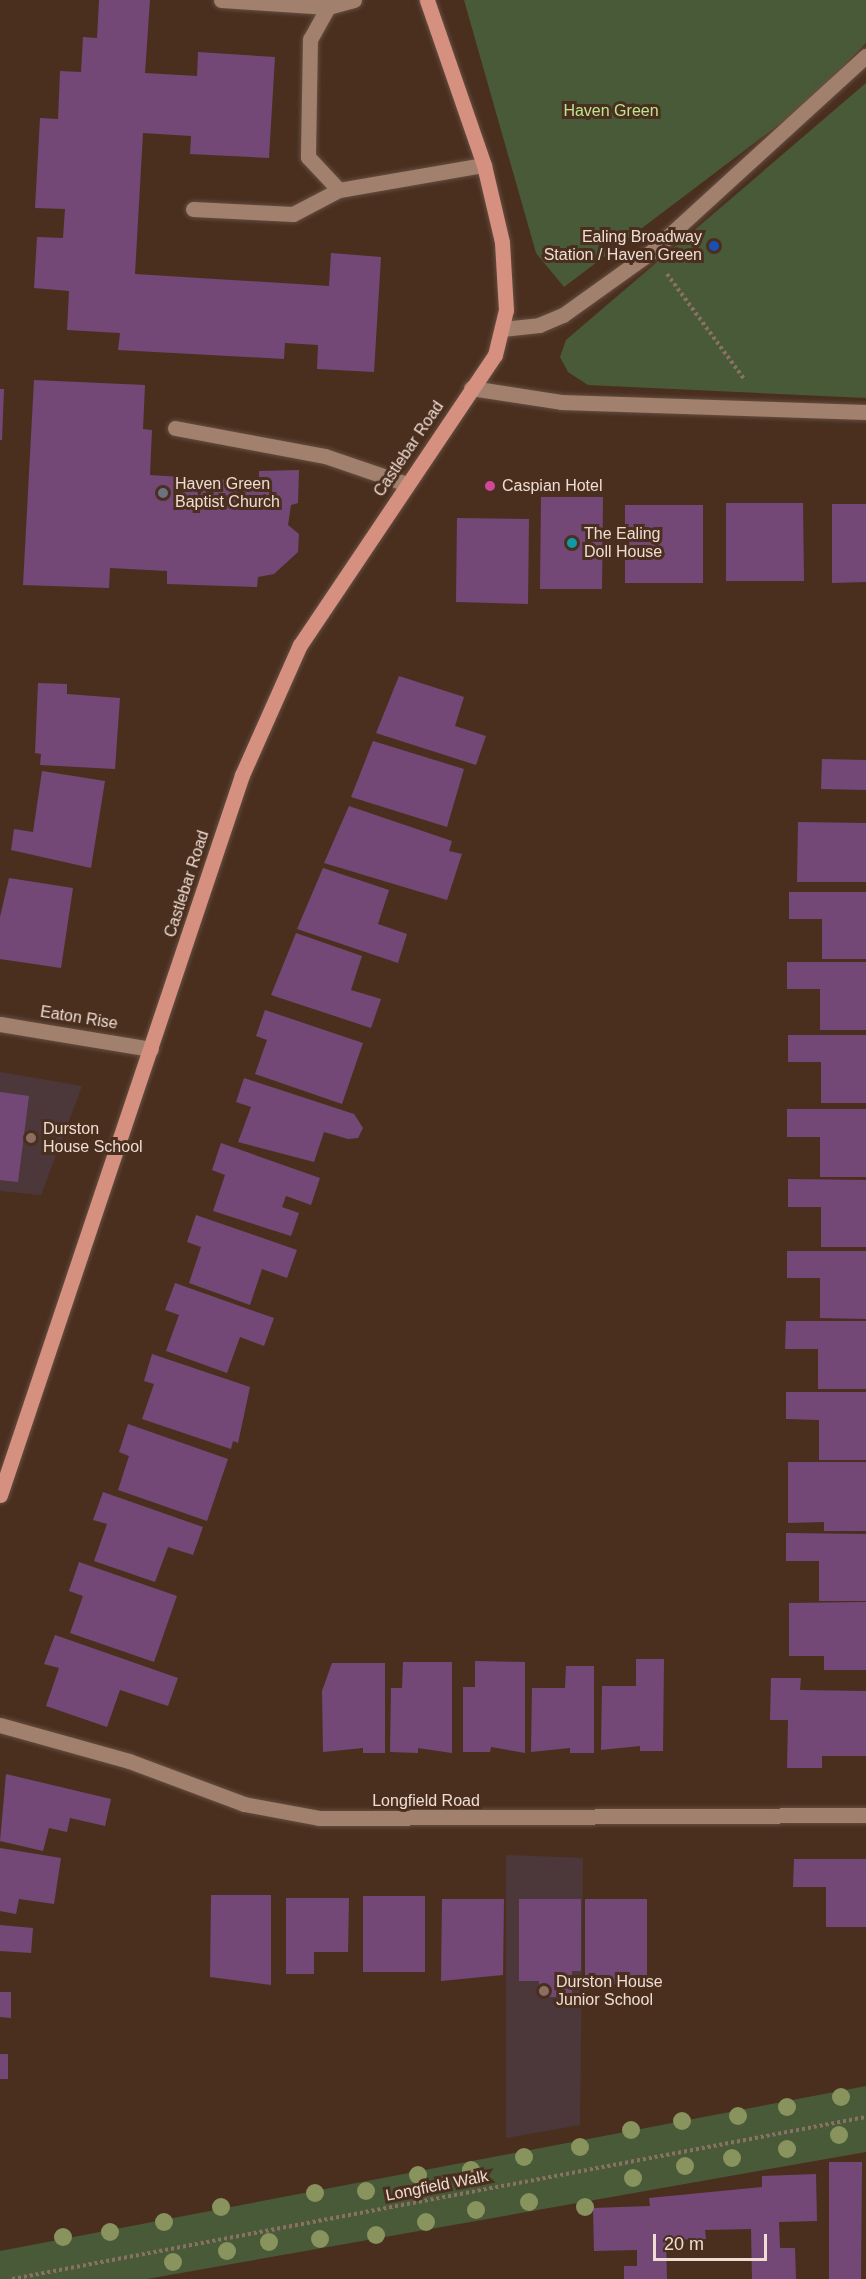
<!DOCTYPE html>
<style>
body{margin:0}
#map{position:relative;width:866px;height:2279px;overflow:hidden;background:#4a2f1f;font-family:Arial,sans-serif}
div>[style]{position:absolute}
.education>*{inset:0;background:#4c383b}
.green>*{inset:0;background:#495a38}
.building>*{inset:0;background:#734877}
.path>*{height:4px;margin-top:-2px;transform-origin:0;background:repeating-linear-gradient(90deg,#897264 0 3px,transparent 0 6px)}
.roads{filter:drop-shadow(0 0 2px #654e40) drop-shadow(0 0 2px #654e40)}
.minor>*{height:15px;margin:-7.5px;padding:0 7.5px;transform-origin:7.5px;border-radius:7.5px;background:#a1806e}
.major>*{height:15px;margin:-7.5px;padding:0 7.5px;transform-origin:7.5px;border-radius:7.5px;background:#d6907f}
.trees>*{width:18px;height:18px;margin:-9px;border-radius:50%;background:#88935d}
.dots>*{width:16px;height:16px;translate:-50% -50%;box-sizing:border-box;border:3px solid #4a2f1f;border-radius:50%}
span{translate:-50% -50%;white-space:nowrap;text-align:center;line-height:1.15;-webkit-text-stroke:6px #4a2f1f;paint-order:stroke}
.park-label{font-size:16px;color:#bbe58f}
.poi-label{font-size:16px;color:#efddd3}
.right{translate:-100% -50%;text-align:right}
.left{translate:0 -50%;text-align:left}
.street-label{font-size:16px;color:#efddd3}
.scale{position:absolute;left:653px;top:2234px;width:114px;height:27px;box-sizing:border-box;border:3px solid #efddd3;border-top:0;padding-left:8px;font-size:18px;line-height:21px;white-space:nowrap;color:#efddd3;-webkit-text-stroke:4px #4a2f1f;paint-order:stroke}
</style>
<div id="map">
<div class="education">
<div style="clip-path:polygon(0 1072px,82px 1086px,41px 1195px,0 1191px)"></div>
<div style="clip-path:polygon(506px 1855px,583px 1858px,580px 2125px,506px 2138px)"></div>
</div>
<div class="green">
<div style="clip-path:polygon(464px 0,866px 0,866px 43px,810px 101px,564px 287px,536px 253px)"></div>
<div style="clip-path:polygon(866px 83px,866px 398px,588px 385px,568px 372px,560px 357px,566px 340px)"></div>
<div style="clip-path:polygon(866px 2086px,866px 2152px,147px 2279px,0 2279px,0 2251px)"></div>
</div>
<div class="building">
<div style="clip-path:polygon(99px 0,150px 0,145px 73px,197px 76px,198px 52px,275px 57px,269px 158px,190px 154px,191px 136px,143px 133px,135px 274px,329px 286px,331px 253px,381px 257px,374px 372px,317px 369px,318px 345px,285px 343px,284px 359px,118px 350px,120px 333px,67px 330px,69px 291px,34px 288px,37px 237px,63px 238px,65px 209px,35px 208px,40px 118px,58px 119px,60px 71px,81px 72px,83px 37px,97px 38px)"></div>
<div style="clip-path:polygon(34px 380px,145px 385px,143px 429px,152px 430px,150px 475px,259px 482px,259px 471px,299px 470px,298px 503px,291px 505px,288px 525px,299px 534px,298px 552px,274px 574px,258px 577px,257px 587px,167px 584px,167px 571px,110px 568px,109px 588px,23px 585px)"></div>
<div style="clip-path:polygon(0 389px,4px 389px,2px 440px,0 440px)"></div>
<div style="clip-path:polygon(541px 497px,603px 497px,602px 589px,540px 589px)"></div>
<div style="clip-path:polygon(726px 503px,803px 503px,804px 581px,726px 581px)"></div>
<div style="clip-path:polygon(832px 504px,866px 504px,866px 582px,832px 583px)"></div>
<div style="clip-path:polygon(625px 505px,703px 505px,703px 583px,625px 583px)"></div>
<div style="clip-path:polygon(457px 518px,529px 519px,528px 604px,456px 602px)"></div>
<div style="clip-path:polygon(399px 676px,464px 697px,455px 726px,486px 736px,476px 765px,376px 733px)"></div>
<div style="clip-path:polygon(38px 683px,67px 684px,67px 694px,120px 698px,115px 769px,40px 765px,41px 754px,35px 753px)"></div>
<div style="clip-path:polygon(373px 741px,464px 769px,447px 827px,351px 797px)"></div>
<div style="clip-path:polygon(822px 759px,866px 760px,866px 790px,821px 789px)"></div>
<div style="clip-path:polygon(42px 771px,105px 781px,91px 868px,11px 850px,14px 829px,33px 832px)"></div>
<div style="clip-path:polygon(349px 806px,452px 841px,449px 851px,462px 854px,447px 900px,324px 863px)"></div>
<div style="clip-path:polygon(798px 822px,866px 823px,866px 882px,797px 882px)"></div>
<div style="clip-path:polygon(323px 868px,389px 890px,378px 924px,407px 934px,398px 963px,297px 929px)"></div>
<div style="clip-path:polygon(9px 878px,73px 888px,61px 968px,0 959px,0 917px)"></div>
<div style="clip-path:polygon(789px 892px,866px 892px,866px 959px,822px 959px,822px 919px,789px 919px)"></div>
<div style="clip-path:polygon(296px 933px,362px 956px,351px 990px,381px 999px,371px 1028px,271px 995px)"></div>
<div style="clip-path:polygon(787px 962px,866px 962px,866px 1030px,820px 1030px,820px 989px,787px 989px)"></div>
<div style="clip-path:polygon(265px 1010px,363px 1043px,342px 1104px,255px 1074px,267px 1040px,256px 1036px)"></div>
<div style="clip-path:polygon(788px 1035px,866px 1035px,866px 1103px,821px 1103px,821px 1062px,788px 1062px)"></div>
<div style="clip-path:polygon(244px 1078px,354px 1114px,363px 1128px,358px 1138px,348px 1139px,324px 1132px,314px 1162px,238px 1142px,251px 1107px,236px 1102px)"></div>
<div style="clip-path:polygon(0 1092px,29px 1096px,18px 1182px,0 1180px)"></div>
<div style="clip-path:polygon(787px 1109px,866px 1109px,866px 1177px,820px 1177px,820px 1137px,787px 1137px)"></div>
<div style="clip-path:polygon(221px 1143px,320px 1178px,311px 1205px,286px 1196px,282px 1207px,299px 1213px,291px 1236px,213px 1211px,225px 1175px,212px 1170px)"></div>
<div style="clip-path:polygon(788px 1179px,866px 1180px,866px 1247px,821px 1247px,821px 1207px,788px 1207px)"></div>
<div style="clip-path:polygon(196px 1215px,297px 1250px,287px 1278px,262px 1269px,250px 1305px,189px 1283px,201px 1247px,187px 1242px)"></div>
<div style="clip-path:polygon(787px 1251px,866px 1251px,866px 1319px,820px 1318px,820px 1278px,787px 1278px)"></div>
<div style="clip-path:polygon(175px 1283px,274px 1318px,264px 1346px,240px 1337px,227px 1373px,166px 1351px,179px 1315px,165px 1310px)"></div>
<div style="clip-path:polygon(786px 1321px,866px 1321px,866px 1389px,818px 1389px,818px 1349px,785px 1349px)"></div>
<div style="clip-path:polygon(152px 1354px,250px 1387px,238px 1443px,233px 1441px,231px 1449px,142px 1419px,154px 1384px,144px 1381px)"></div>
<div style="clip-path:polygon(786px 1392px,866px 1392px,866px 1460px,819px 1460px,819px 1420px,786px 1419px)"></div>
<div style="clip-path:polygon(128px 1424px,228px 1459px,207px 1521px,118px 1490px,129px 1456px,119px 1452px)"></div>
<div style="clip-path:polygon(788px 1462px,866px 1462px,866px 1531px,824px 1531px,824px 1522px,788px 1523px)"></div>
<div style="clip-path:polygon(103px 1492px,203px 1527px,193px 1555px,168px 1547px,155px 1582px,94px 1561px,107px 1524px,93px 1520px)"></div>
<div style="clip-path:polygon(786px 1533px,866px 1534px,866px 1601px,819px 1601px,819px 1561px,786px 1561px)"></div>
<div style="clip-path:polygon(79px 1562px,177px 1596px,154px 1662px,70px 1633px,83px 1596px,69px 1591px)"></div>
<div style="clip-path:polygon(866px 1602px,866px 1670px,824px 1670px,824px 1656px,789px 1656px,789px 1603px)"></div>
<div style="clip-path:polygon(55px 1635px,178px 1678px,168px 1706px,120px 1690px,107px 1727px,46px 1706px,59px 1668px,44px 1664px)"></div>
<div style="clip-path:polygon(636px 1659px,664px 1659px,663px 1751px,640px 1751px,640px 1746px,601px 1750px,602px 1686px,636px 1686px)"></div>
<div style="clip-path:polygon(475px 1661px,525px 1662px,525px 1753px,491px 1747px,490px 1752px,463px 1752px,463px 1687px,475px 1687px)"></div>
<div style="clip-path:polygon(403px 1662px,452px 1662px,452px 1753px,418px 1748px,418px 1753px,390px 1752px,391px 1688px,402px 1688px)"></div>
<div style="clip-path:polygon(332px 1663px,385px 1663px,385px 1753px,363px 1753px,363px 1748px,323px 1752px,322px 1691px)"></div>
<div style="clip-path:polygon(566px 1666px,594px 1666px,594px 1753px,570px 1753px,570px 1748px,531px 1752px,532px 1688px,565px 1688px)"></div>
<div style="clip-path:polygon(771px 1678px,801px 1678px,800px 1690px,866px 1691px,866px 1756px,822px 1756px,822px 1768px,787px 1768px,788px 1720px,770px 1720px)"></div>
<div style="clip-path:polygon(6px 1774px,111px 1799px,105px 1826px,70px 1818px,67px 1832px,49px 1828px,43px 1851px,0 1841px)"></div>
<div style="clip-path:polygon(0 1848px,61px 1858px,54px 1904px,19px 1899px,16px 1914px,0 1911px)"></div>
<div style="clip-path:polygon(794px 1859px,866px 1859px,866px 1927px,826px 1927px,826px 1887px,793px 1887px)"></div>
<div style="clip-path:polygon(211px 1895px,271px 1895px,271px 1985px,210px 1977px)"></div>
<div style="clip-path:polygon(363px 1896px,425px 1896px,425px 1972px,363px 1972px)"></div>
<div style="clip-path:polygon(286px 1898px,349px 1898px,348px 1952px,314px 1952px,314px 1974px,286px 1974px)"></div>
<div style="clip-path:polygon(442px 1899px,504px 1899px,503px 1975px,441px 1981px)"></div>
<div style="clip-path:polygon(519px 1899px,581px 1899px,581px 1971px,572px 1971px,572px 1997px,539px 1997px,539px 1981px,519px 1981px)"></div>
<div style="clip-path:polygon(585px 1899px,647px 1899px,647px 1987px,585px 1982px)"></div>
<div style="clip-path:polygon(0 1925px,33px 1928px,31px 1953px,0 1951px)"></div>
<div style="clip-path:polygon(0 1992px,11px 1992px,11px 2018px,0 2017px)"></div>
<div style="clip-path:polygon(0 2054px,8px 2054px,8px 2079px,0 2079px)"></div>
<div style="clip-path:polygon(829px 2162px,862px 2162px,861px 2279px,829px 2279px)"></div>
<div style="clip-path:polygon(816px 2174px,817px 2221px,779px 2222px,780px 2248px,795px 2248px,796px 2279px,752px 2279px,751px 2229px,705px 2230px,706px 2239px,666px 2240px,667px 2279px,624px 2279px,624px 2266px,637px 2266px,637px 2250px,594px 2251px,593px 2208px,650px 2206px,649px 2198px,762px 2187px,762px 2176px)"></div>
</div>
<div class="path">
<div style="left:667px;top:274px;width:130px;rotate:53.7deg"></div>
<div style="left:12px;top:2279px;width:869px;rotate:-10.74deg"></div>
</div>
<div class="roads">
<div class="minor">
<div style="left:221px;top:0;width:107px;rotate:3.7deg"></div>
<div style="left:328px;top:7px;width:27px;rotate:-15deg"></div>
<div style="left:328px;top:7px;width:37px;rotate:119deg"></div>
<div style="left:310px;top:39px;width:118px;rotate:91deg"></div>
<div style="left:308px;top:157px;width:45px;rotate:46.8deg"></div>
<div style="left:193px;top:209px;width:100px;rotate:2.9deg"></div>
<div style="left:293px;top:214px;width:52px;rotate:-27.6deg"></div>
<div style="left:339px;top:190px;width:147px;rotate:-9.8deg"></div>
<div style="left:502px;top:329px;width:37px;rotate:-6deg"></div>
<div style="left:539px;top:325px;width:26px;rotate:-23deg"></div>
<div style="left:563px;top:315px;width:108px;rotate:-35.6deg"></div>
<div style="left:651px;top:252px;width:291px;rotate:-42.4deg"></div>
<div style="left:471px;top:388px;width:91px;rotate:8.8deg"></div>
<div style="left:561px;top:402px;width:305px;rotate:1.9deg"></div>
<div style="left:175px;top:428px;width:153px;rotate:10.6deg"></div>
<div style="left:325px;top:456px;width:87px;rotate:18.9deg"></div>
<div style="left:0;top:1024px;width:153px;rotate:9.4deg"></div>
<div style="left:0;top:1725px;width:134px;rotate:15.6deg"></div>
<div style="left:129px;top:1761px;width:123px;rotate:20.5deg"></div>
<div style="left:244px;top:1804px;width:76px;rotate:10.6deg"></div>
<div style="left:319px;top:1818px;width:547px;rotate:-0.31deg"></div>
</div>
<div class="major">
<div style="left:0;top:1495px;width:760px;rotate:-71.42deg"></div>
<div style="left:242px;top:775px;width:142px;rotate:-66deg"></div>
<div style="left:300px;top:645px;width:349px;rotate:-56.1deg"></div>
<div style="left:495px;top:355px;width:46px;rotate:-76.3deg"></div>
<div style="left:506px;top:310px;width:68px;rotate:-93.4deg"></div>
<div style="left:502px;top:242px;width:79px;rotate:-103.2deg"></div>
<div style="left:484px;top:165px;width:175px;rotate:-109.1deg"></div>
</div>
</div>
<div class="trees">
<div style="left:841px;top:2097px"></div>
<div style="left:787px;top:2107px"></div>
<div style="left:738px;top:2116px"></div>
<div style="left:682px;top:2121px"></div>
<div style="left:631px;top:2130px"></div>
<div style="left:839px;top:2135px"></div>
<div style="left:580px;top:2147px"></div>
<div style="left:787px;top:2149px"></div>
<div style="left:524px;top:2157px"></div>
<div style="left:732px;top:2158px"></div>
<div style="left:685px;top:2166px"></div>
<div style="left:471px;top:2170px"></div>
<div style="left:418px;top:2175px"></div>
<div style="left:633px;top:2178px"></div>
<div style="left:366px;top:2191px"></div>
<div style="left:315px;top:2193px"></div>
<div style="left:529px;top:2202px"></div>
<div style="left:221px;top:2207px"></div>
<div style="left:585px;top:2207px"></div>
<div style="left:476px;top:2210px"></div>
<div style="left:164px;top:2222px"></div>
<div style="left:426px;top:2222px"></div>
<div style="left:110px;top:2232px"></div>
<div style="left:376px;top:2235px"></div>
<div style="left:63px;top:2237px"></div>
<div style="left:320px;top:2239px"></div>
<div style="left:269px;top:2242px"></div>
<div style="left:227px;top:2251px"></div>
<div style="left:173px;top:2262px"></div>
</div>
<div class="dots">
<div style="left:714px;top:246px;background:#1a4fb4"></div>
<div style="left:490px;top:486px;background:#d1479c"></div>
<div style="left:163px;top:493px;background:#6b7280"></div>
<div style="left:572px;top:543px;background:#0f9aa8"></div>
<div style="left:31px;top:1138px;background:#8d6e63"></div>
<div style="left:544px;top:1991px;background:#8d6e63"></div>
</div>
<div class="park-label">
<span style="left:611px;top:111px">Haven Green</span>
</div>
<div class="poi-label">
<span class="right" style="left:702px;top:246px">Ealing Broadway<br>Station / Haven Green</span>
<span class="left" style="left:175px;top:493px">Haven Green<br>Baptist Church</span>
<span class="left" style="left:502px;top:486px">Caspian Hotel</span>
<span class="left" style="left:584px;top:543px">The Ealing<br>Doll House</span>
<span class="left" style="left:43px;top:1138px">Durston<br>House School</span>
<span class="left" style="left:556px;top:1991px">Durston House<br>Junior School</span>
</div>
<div class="street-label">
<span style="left:409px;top:449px;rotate:-56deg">Castlebar Road</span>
<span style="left:187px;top:884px;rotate:-72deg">Castlebar Road</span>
<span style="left:79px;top:1018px;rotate:9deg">Eaton Rise</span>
<span style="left:426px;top:1801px">Longfield Road</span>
<span style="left:437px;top:2186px;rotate:-11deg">Longfield Walk</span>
</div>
<div class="scale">20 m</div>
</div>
